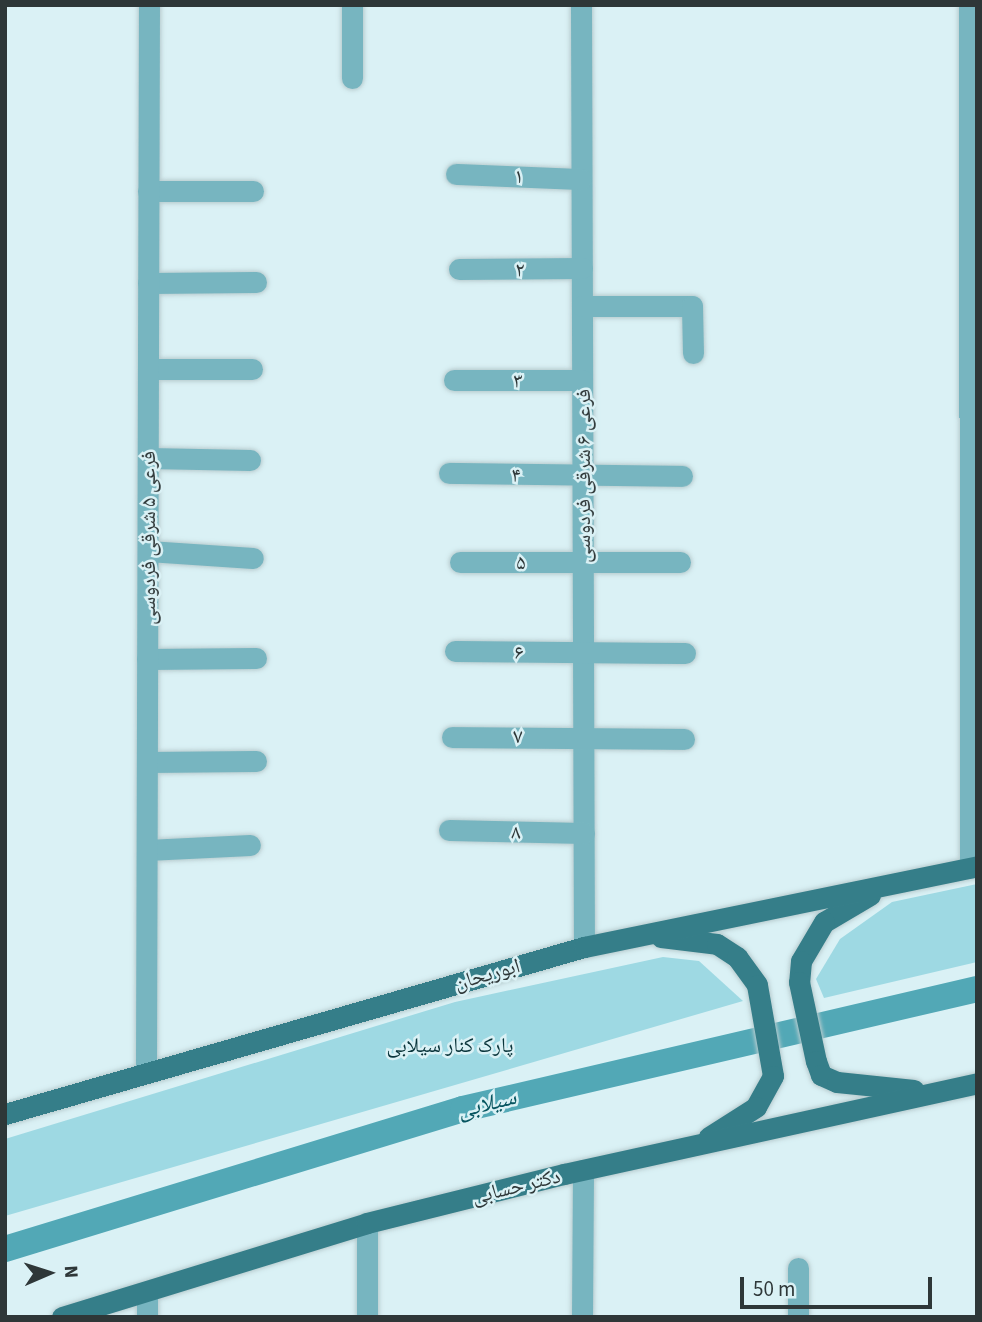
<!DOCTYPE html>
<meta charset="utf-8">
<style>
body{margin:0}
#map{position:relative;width:982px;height:1322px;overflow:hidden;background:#daf1f5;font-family:"Source Sans 3","Noto Naskh Arabic",sans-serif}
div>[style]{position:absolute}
.green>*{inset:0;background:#9ed9e3}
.canal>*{height:26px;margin:-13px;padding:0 13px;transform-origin:13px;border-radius:13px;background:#52a8b6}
.roads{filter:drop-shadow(0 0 2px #b8cccf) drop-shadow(0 0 2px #b8cccf)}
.minor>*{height:21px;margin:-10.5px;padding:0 10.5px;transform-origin:10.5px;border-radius:10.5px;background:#77b5c0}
.major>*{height:21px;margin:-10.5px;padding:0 10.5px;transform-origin:10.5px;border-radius:10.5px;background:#357e89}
span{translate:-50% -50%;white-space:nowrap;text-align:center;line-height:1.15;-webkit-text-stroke:5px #daf1f5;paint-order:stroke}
.street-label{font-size:21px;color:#2e3738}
.park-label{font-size:21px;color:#09343a}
.water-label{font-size:23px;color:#075560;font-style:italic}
.frame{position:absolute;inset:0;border:7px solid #2e3738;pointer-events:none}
.north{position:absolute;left:14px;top:1238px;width:70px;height:70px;-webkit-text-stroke:5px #daf1f5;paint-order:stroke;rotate:87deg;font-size:19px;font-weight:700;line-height:28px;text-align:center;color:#2e3738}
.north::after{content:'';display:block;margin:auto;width:24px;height:32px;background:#2e3738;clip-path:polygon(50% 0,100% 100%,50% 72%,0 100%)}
.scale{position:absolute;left:740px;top:1277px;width:192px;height:32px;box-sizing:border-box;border:4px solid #2e3738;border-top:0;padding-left:9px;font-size:21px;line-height:24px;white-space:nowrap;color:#2e3738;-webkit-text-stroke:5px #daf1f5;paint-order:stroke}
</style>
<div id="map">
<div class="green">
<div style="clip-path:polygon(977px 884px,977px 962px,824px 998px,816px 979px,840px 939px,892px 902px)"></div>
<div style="clip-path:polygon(663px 957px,699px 961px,743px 1001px,5px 1216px,5px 1139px,455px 1002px)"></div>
</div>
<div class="canal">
<div style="left:5px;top:1249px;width:479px;rotate:-17deg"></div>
<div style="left:463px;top:1109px;width:528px;rotate:-13.14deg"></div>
</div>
<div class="roads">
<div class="minor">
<div style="left:581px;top:5px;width:942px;rotate:89.82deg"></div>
<div style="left:969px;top:5px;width:863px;rotate:89.93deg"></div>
<div style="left:352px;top:78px;width:73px;rotate:-90deg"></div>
<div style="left:456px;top:174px;width:125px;rotate:2.3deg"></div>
<div style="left:148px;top:191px;width:105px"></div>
<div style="left:459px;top:269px;width:123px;rotate:-0.5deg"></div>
<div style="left:148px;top:283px;width:108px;rotate:-0.5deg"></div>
<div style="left:582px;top:306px;width:110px"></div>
<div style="left:692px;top:306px;width:47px;rotate:88.8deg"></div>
<div style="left:148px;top:369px;width:104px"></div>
<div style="left:454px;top:380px;width:128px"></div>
<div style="left:148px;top:458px;width:102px;rotate:1.1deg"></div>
<div style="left:449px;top:473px;width:233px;rotate:0.7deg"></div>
<div style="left:148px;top:551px;width:105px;rotate:3.8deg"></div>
<div style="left:460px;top:562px;width:220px"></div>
<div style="left:455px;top:651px;width:230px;rotate:0.5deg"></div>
<div style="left:147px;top:659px;width:109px;rotate:-0.5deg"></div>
<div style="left:452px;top:737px;width:232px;rotate:0.5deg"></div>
<div style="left:147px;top:762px;width:109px;rotate:-0.5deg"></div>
<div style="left:449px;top:830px;width:135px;rotate:1.3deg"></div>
<div style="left:147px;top:850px;width:103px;rotate:-2.8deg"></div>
<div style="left:146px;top:1071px;width:1066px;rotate:-89.84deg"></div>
<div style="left:147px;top:1317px;width:25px;rotate:-90deg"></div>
<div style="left:367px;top:1317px;width:94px;rotate:-90deg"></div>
<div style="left:582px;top:1317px;width:147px;rotate:-89.6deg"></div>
<div style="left:798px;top:1317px;width:49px;rotate:-90deg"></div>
</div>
<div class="major">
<div style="left:870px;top:895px;width:53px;rotate:149.6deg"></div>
<div style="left:824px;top:922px;width:45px;rotate:120.5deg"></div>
<div style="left:801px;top:961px;width:21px;rotate:95deg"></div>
<div style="left:799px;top:982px;width:81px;rotate:77.9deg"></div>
<div style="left:816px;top:1061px;width:15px;rotate:70deg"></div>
<div style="left:821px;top:1075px;width:17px;rotate:24deg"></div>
<div style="left:837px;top:1082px;width:77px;rotate:5.9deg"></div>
<div style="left:661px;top:937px;width:56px;rotate:7.1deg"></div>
<div style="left:717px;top:944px;width:24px;rotate:33deg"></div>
<div style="left:737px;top:957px;width:34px;rotate:54deg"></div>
<div style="left:757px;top:985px;width:92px;rotate:80deg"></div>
<div style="left:773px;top:1076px;width:35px;rotate:119deg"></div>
<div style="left:756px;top:1107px;width:56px;rotate:147.4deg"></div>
<div style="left:5px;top:1114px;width:603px;rotate:-16.09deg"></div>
<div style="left:584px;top:947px;width:401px;rotate:-11.6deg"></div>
<div style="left:62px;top:1317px;width:319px;rotate:-17.1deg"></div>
<div style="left:367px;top:1223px;width:203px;rotate:-14deg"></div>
<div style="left:564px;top:1174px;width:423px;rotate:-12.4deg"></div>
</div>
</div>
<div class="street-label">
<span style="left:519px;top:176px;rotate:2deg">۱</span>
<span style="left:520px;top:269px">۲</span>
<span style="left:518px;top:380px">۳</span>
<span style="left:516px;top:475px;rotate:1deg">۴</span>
<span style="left:583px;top:476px;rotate:-90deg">فرعی ۶ شرقی فردوسی</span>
<span style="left:148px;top:538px;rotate:-90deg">فرعی ۵ شرقی فردوسی</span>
<span style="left:521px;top:562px">۵</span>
<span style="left:519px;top:652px">۶</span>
<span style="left:518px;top:736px">۷</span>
<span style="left:516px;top:832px;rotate:1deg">۸</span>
<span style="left:487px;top:974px;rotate:-16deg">ابوریحان</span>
<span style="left:516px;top:1186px;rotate:-14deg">دکتر حسابی</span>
</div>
<div class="park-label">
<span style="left:450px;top:1045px">پارک کنار سیلابی</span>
</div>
<div class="water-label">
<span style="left:487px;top:1104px;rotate:-14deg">سیلابی</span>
</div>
<div class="frame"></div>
<div class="north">N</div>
<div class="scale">50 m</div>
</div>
